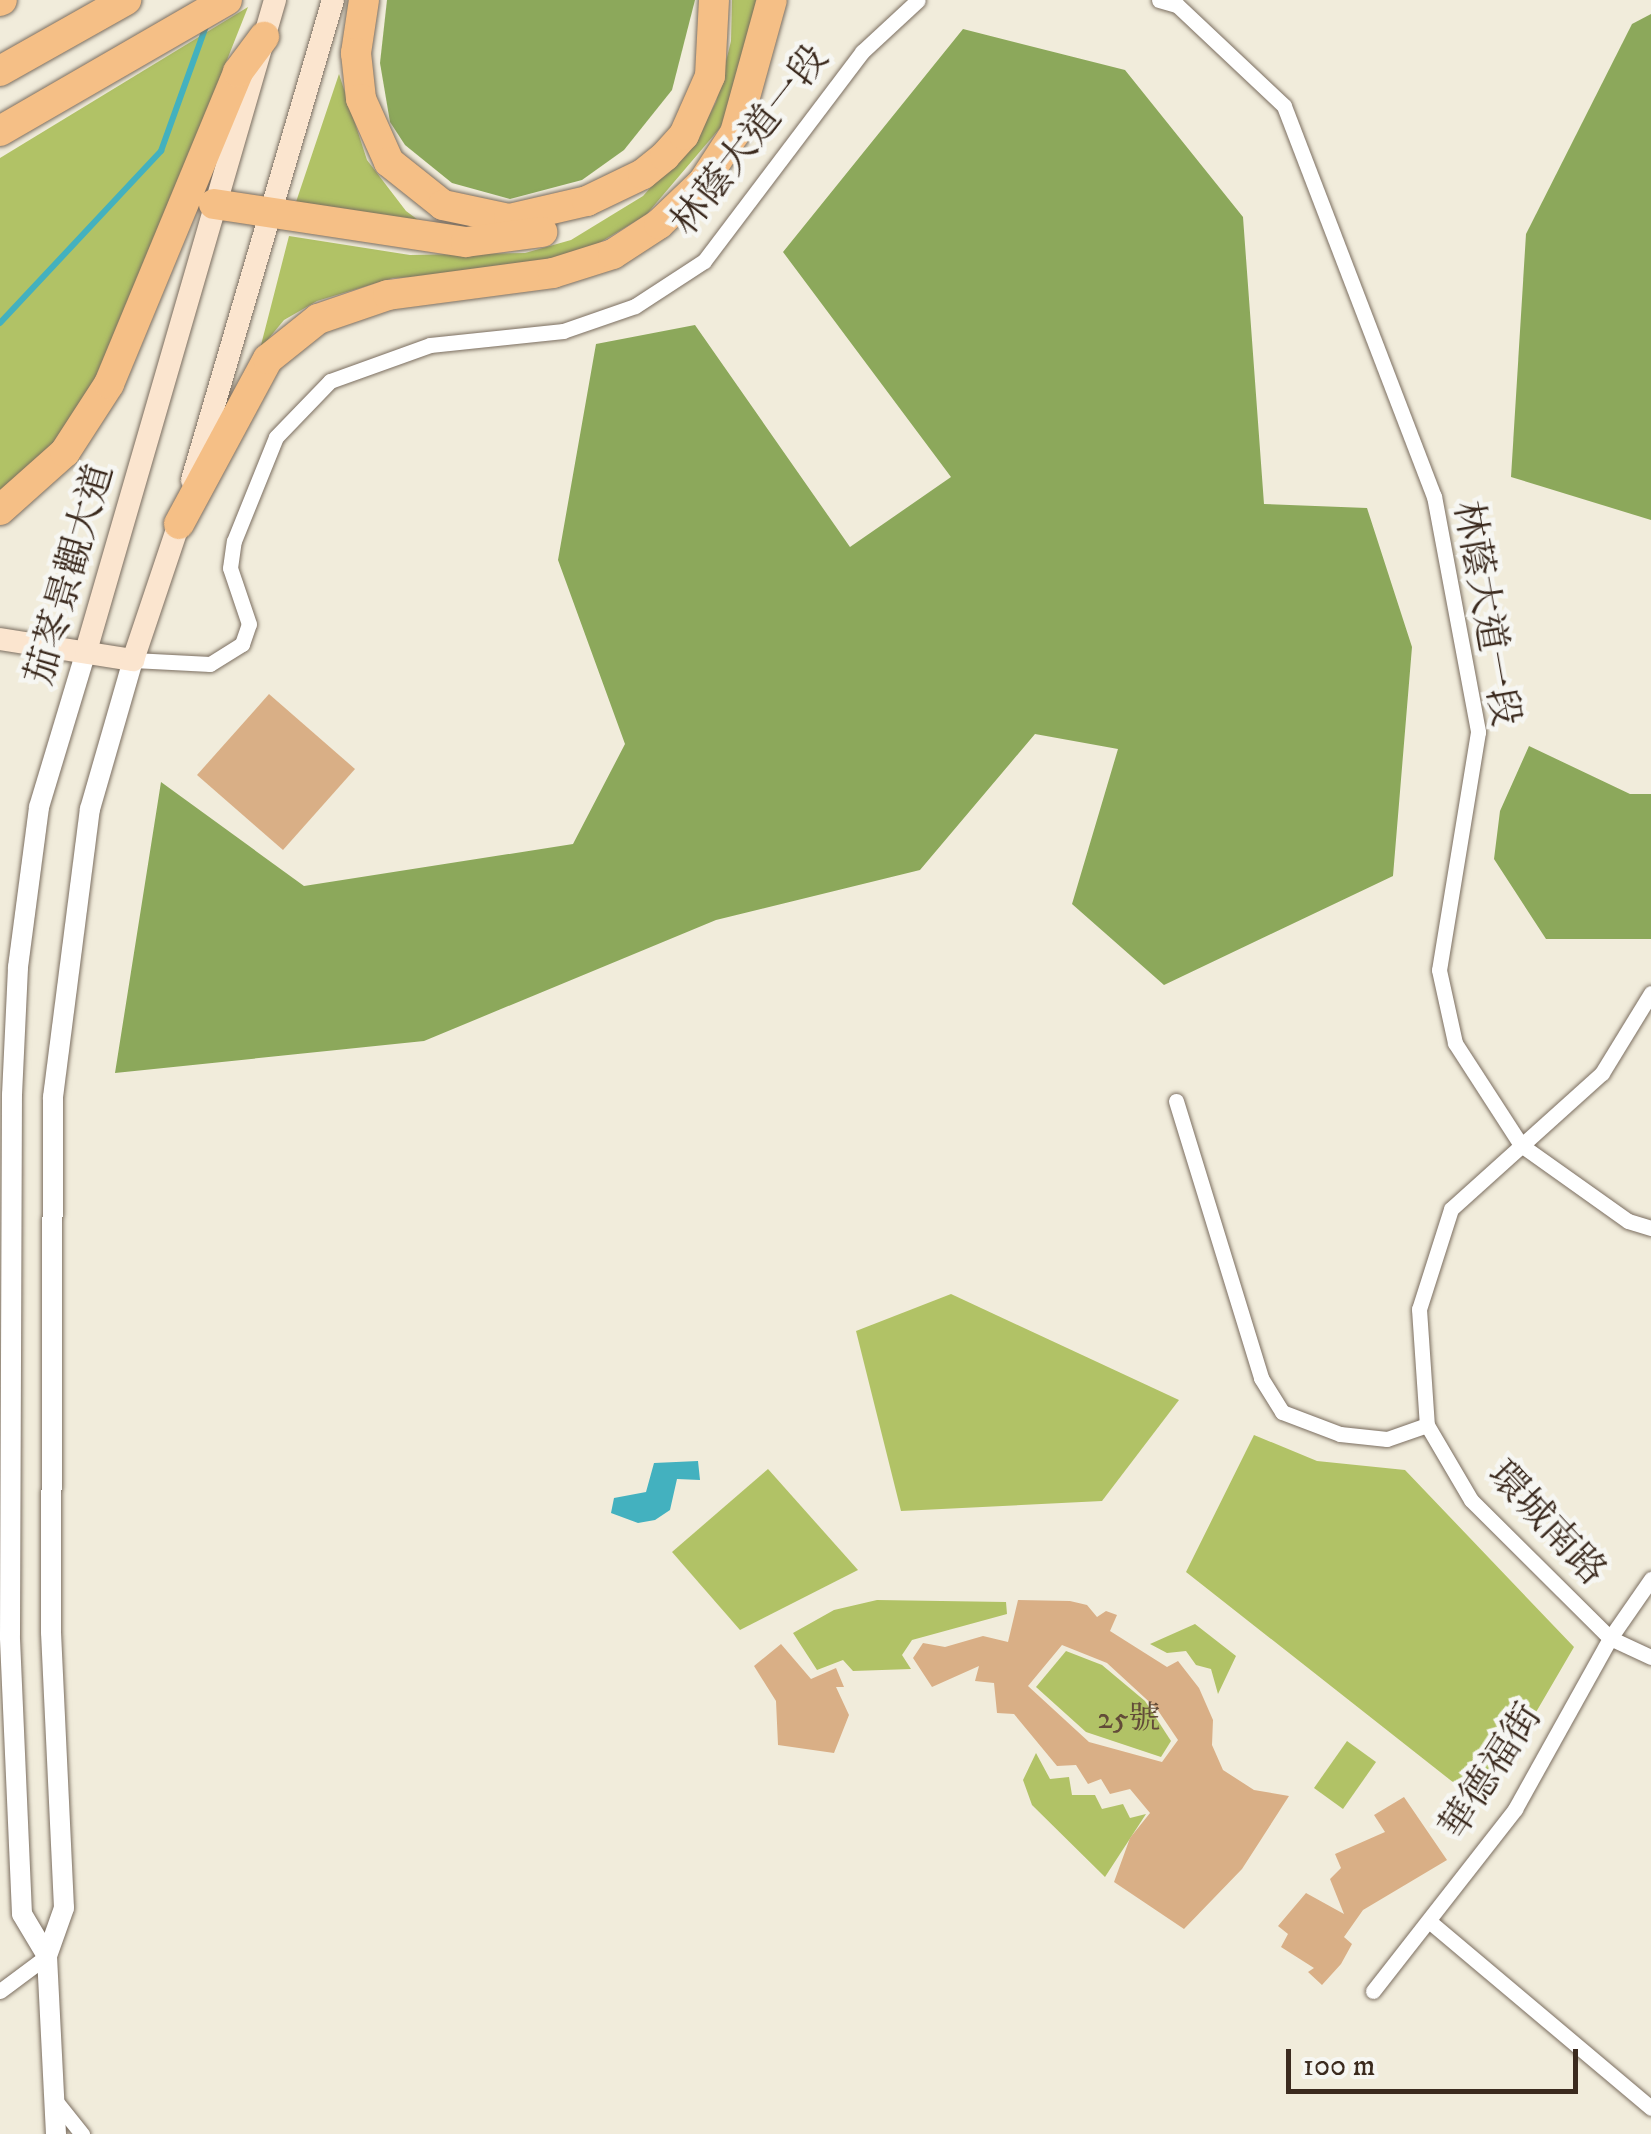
<!DOCTYPE html>
<meta charset="utf-8">
<style>
body{margin:0}
#map{position:relative;width:1651px;height:2134px;overflow:hidden;background:#f1ecdb;font-family:"IM FELL DW Pica","Noto Serif TC",serif}
div>[style]{position:absolute}
.green>*{inset:0;background:#b1c266}
.forest>*{inset:0;background:#8ca85b}
.water>*{inset:0;background:#43b1bf}
.stream>*{height:6px;margin:-3px;padding:0 3px;transform-origin:3px;border-radius:3px;background:#43b1bf}
.building>*{inset:0;background:#d9af86}
.roads{filter:drop-shadow(0 0 2px #7b6e60) drop-shadow(0 0 2px #7b6e60)}
.minor>*{height:15px;margin:-7.5px;padding:0 7.5px;transform-origin:7.5px;border-radius:7.5px;background:#fff}
.tertiary>*{height:20px;margin:-10px;padding:0 10px;transform-origin:10px;border-radius:10px;background:#fff}
.secondary>*{height:22px;margin:-11px;padding:0 11px;transform-origin:11px;border-radius:11px;background:#fbe5cf}
.motorway>*{height:30px;margin:-15px;padding:0 15px;transform-origin:15px;border-radius:15px;background:#f5bf86}
span{translate:-50% -50%;white-space:nowrap;text-align:center;line-height:1.15;-webkit-text-stroke:9px #f6f6f2;paint-order:stroke}
.number-label{font-size:32px;color:#624b38}
.number-label span{-webkit-text-stroke-width:0}
.street-label{font-size:38px;color:#3b2a1e}
.scale{position:absolute;left:1286px;top:2049px;width:292px;height:45px;box-sizing:border-box;border:5px solid #3b2a1e;border-top:0;padding-left:12px;font-size:30px;line-height:35px;white-space:nowrap;color:#3b2a1e;-webkit-text-stroke:8px #f6f6f2;paint-order:stroke}
</style>
<div id="map">
<div class="green">
<div style="clip-path:polygon(732px 0,756px 0,739px 86px,720px 128px,646px 215px,589px 249px,507px 273px,393px 278px,317px 301px,284px 320px,260px 349px,289px 236px,410px 255px,525px 253px,571px 240px,643px 196px,701px 131px,716px 102px,731px 41px)"></div>
<div style="clip-path:polygon(248px 7px,99px 383px,57px 439px,0 494px,0 158px)"></div>
<div style="clip-path:polygon(339px 74px,367px 160px,406px 211px,437px 234px,295px 205px)"></div>
<div style="clip-path:polygon(951px 1294px,1179px 1400px,1102px 1501px,901px 1511px,856px 1331px)"></div>
<div style="clip-path:polygon(1254px 1435px,1317px 1461px,1405px 1470px,1574px 1647px,1482px 1805px,1186px 1572px)"></div>
<div style="clip-path:polygon(768px 1469px,858px 1570px,740px 1630px,672px 1552px)"></div>
<div style="clip-path:polygon(877px 1600px,1006px 1602px,1007px 1614px,912px 1640px,902px 1655px,911px 1669px,853px 1671px,843px 1660px,817px 1670px,793px 1633px,834px 1610px)"></div>
<div style="clip-path:polygon(1195px 1624px,1236px 1656px,1218px 1694px,1211px 1669px,1196px 1665px,1186px 1651px,1167px 1653px,1150px 1644px)"></div>
<div style="clip-path:polygon(1066px 1651px,1102px 1665px,1145px 1701px,1171px 1741px,1161px 1757px,1086px 1732px,1036px 1687px)"></div>
<div style="clip-path:polygon(1347px 1741px,1376px 1762px,1343px 1809px,1314px 1788px)"></div>
<div style="clip-path:polygon(1036px 1753px,1050px 1779px,1069px 1777px,1072px 1795px,1095px 1795px,1102px 1809px,1123px 1804px,1130px 1818px,1146px 1814px,1105px 1877px,1032px 1805px,1023px 1780px)"></div>
</div>
<div class="forest">
<div style="clip-path:polygon(387px 0,695px 0,672px 90px,624px 150px,582px 180px,510px 199px,452px 183px,405px 145px,390px 122px,380px 63px)"></div>
<div style="clip-path:polygon(1651px 14px,1651px 520px,1511px 477px,1526px 234px,1632px 24px)"></div>
<div style="clip-path:polygon(963px 29px,1125px 70px,1243px 217px,1264px 504px,1367px 508px,1412px 647px,1393px 876px,1164px 985px,1072px 904px,1118px 749px,1035px 734px,920px 870px,716px 920px,424px 1041px,115px 1073px,161px 782px,304px 886px,573px 844px,625px 744px,558px 560px,596px 344px,695px 325px,850px 547px,951px 477px,783px 252px)"></div>
<div style="clip-path:polygon(1529px 746px,1630px 794px,1651px 794px,1651px 939px,1546px 939px,1494px 859px,1500px 811px)"></div>
</div>
<div class="water">
<div style="clip-path:polygon(698px 1461px,700px 1480px,677px 1479px,670px 1510px,655px 1520px,638px 1523px,611px 1513px,614px 1498px,646px 1492px,654px 1463px)"></div>
</div>
<div class="stream">
<div style="left:0;top:323px;width:236px;rotate:-46.9deg"></div>
<div style="left:161px;top:151px;width:133px;rotate:-70.2deg"></div>
</div>
<div class="building">
<div style="clip-path:polygon(269px 694px,355px 769px,283px 850px,197px 775px)"></div>
<div style="clip-path:polygon(evenodd,1018px 1600px,1070px 1601px,1087px 1605px,1097px 1617px,1106px 1611px,1117px 1615px,1110px 1631px,1167px 1667px,1178px 1661px,1199px 1688px,1213px 1720px,1212px 1745px,1223px 1770px,1254px 1790px,1289px 1796px,1242px 1869px,1184px 1929px,1114px 1882px,1130px 1838px,1150px 1813px,1130px 1789px,1110px 1794px,1101px 1779px,1088px 1784px,1076px 1765px,1057px 1766px,1014px 1714px,997px 1713px,994px 1683px,975px 1681px,979px 1666px,932px 1687px,913px 1658px,923px 1643px,945px 1647px,983px 1636px,1008px 1642px,1018px 1600px,1062px 1645px,1107px 1663px,1157px 1709px,1178px 1740px,1162px 1762px,1089px 1742px,1028px 1686px,1062px 1645px)"></div>
<div style="clip-path:polygon(781px 1644px,811px 1679px,836px 1668px,844px 1687px,836px 1687px,849px 1715px,834px 1753px,778px 1745px,776px 1701px,754px 1666px)"></div>
<div style="clip-path:polygon(1404px 1797px,1447px 1860px,1363px 1910px,1344px 1937px,1352px 1944px,1341px 1964px,1322px 1985px,1308px 1972px,1314px 1968px,1281px 1947px,1288px 1934px,1278px 1926px,1306px 1893px,1344px 1914px,1330px 1879px,1341px 1868px,1335px 1854px,1385px 1832px,1374px 1815px)"></div>
</div>
<div class="roads">
<div class="minor">
<div style="left:1159px;top:0;width:19px;rotate:16deg"></div>
<div style="left:1177px;top:5px;width:147px;rotate:43.3deg"></div>
<div style="left:1284px;top:106px;width:418px;rotate:69deg"></div>
<div style="left:1434px;top:496px;width:240px;rotate:79.4deg"></div>
<div style="left:1478px;top:732px;width:241px;rotate:99.3deg"></div>
<div style="left:1439px;top:970px;width:75px;rotate:77.6deg"></div>
<div style="left:1455px;top:1043px;width:121px;rotate:57.1deg"></div>
<div style="left:1521px;top:1145px;width:131px;rotate:35.4deg"></div>
<div style="left:1628px;top:1221px;width:24px;rotate:17deg"></div>
<div style="left:133px;top:660px;width:77px;rotate:3deg"></div>
<div style="left:210px;top:664px;width:38px;rotate:-32deg"></div>
<div style="left:242px;top:644px;width:21px;rotate:-71deg"></div>
<div style="left:249px;top:624px;width:59px;rotate:-108.7deg"></div>
<div style="left:230px;top:568px;width:27px;rotate:-82deg"></div>
<div style="left:234px;top:541px;width:112px;rotate:-68deg"></div>
<div style="left:276px;top:437px;width:78px;rotate:-46deg"></div>
<div style="left:330px;top:381px;width:106px;rotate:-19.8deg"></div>
<div style="left:430px;top:345px;width:134px;rotate:-6deg"></div>
<div style="left:563px;top:331px;width:76px;rotate:-19.1deg"></div>
<div style="left:635px;top:306px;width:82px;rotate:-33.1deg"></div>
<div style="left:704px;top:261px;width:262px;rotate:-52.9deg"></div>
<div style="left:862px;top:52px;width:76px;rotate:-42.9deg"></div>
<div style="left:1651px;top:993px;width:94px;rotate:121.5deg"></div>
<div style="left:1602px;top:1073px;width:203px;rotate:138deg"></div>
<div style="left:1451px;top:1209px;width:105px;rotate:107.7deg"></div>
<div style="left:1419px;top:1309px;width:116px;rotate:86.1deg"></div>
<div style="left:1427px;top:1425px;width:87px;rotate:59.6deg"></div>
<div style="left:1471px;top:1500px;width:196px;rotate:44.8deg"></div>
<div style="left:1610px;top:1638px;width:45px;rotate:24.9deg"></div>
<div style="left:1176px;top:1101px;width:290px;rotate:72.9deg"></div>
<div style="left:1261px;top:1378px;width:40px;rotate:58deg"></div>
<div style="left:1282px;top:1412px;width:62px;rotate:20.8deg"></div>
<div style="left:1340px;top:1434px;width:47px;rotate:6.1deg"></div>
<div style="left:1387px;top:1439px;width:42px;rotate:-19.3deg"></div>
<div style="left:1429px;top:1921px;width:290px;rotate:40.1deg"></div>
<div style="left:0;top:1991px;width:59px;rotate:-36.7deg"></div>
<div style="left:1373px;top:1991px;width:231px;rotate:-52deg"></div>
<div style="left:1515px;top:1809px;width:196px;rotate:-60.9deg"></div>
<div style="left:1610px;top:1638px;width:72px;rotate:-55.2deg"></div>
<div style="left:54px;top:2099px;width:45px;rotate:51.3deg"></div>
</div>
<div class="tertiary">
<div style="left:47px;top:1956px;width:49px;rotate:-120.8deg"></div>
<div style="left:22px;top:1914px;width:279px;rotate:-92.5deg"></div>
<div style="left:10px;top:1635px;width:540px;rotate:-89.79deg"></div>
<div style="left:12px;top:1095px;width:128px;rotate:-87.3deg"></div>
<div style="left:18px;top:967px;width:161px;rotate:-82.5deg"></div>
<div style="left:39px;top:807px;width:163px;rotate:-73.2deg"></div>
<div style="left:56px;top:2134px;width:178px;rotate:-92.9deg"></div>
<div style="left:47px;top:1956px;width:51px;rotate:-70.5deg"></div>
<div style="left:64px;top:1908px;width:276px;rotate:-92.7deg"></div>
<div style="left:51px;top:1632px;width:535px;rotate:-89.79deg"></div>
<div style="left:53px;top:1097px;width:290px;rotate:-82.7deg"></div>
<div style="left:90px;top:809px;width:155px;rotate:-73.9deg"></div>
</div>
<div class="secondary">
<div style="left:192px;top:480px;width:500px;rotate:-73.63deg"></div>
<div style="left:0;top:639px;width:135px;rotate:9deg"></div>
<div style="left:133px;top:660px;width:157px;rotate:-71.4deg"></div>
<div style="left:86px;top:651px;width:678px;rotate:-73.81deg"></div>
</div>
<div class="motorway">
<div style="left:364px;top:0;width:54px;rotate:98.6deg"></div>
<div style="left:356px;top:53px;width:46px;rotate:83.8deg"></div>
<div style="left:361px;top:99px;width:69px;rotate:66deg"></div>
<div style="left:389px;top:162px;width:69px;rotate:38.5deg"></div>
<div style="left:443px;top:205px;width:67px;rotate:12deg"></div>
<div style="left:509px;top:219px;width:80px;rotate:-13deg"></div>
<div style="left:587px;top:201px;width:62px;rotate:-25.7deg"></div>
<div style="left:643px;top:174px;width:28px;rotate:-39deg"></div>
<div style="left:665px;top:156px;width:28px;rotate:-48deg"></div>
<div style="left:684px;top:135px;width:64px;rotate:-66.2deg"></div>
<div style="left:710px;top:76px;width:76px;rotate:-87deg"></div>
<div style="left:0;top:1px;width:2px;rotate:-27deg"></div>
<div style="left:0;top:71px;width:145px;rotate:-29.4deg"></div>
<div style="left:0;top:131px;width:262px;rotate:-30deg"></div>
<div style="left:214px;top:204px;width:255px;rotate:8.6deg"></div>
<div style="left:466px;top:242px;width:77px;rotate:-7.5deg"></div>
<div style="left:0;top:510px;width:87px;rotate:-41.7deg"></div>
<div style="left:65px;top:452px;width:81px;rotate:-57.1deg"></div>
<div style="left:109px;top:384px;width:338px;rotate:-67.5deg"></div>
<div style="left:238px;top:72px;width:44px;rotate:-53.4deg"></div>
<div style="left:179px;top:524px;width:187px;rotate:-61.7deg"></div>
<div style="left:268px;top:359px;width:64px;rotate:-38.7deg"></div>
<div style="left:318px;top:319px;width:74px;rotate:-18.9deg"></div>
<div style="left:388px;top:295px;width:166px;rotate:-7.6deg"></div>
<div style="left:553px;top:273px;width:63px;rotate:-17.6deg"></div>
<div style="left:613px;top:254px;width:55px;rotate:-33.1deg"></div>
<div style="left:659px;top:224px;width:61px;rotate:-43.7deg"></div>
<div style="left:703px;top:182px;width:59px;rotate:-56.9deg"></div>
<div style="left:735px;top:133px;width:138px;rotate:-74.5deg"></div>
</div>
</div>
<div class="number-label">
<span style="left:1129px;top:1719px">25號</span>
</div>
<div class="street-label">
<span style="left:751px;top:141px;rotate:-52deg">林蔭大道一段</span>
<span style="left:71px;top:575px;rotate:-74deg">茄苳景觀大道</span>
<span style="left:1485px;top:614px;rotate:80deg">林蔭大道一段</span>
<span style="left:1546px;top:1524px;rotate:47deg">環城南路</span>
<span style="left:1492px;top:1772px;rotate:-57deg">華德福街</span>
</div>
<div class="scale">100 m</div>
</div>
